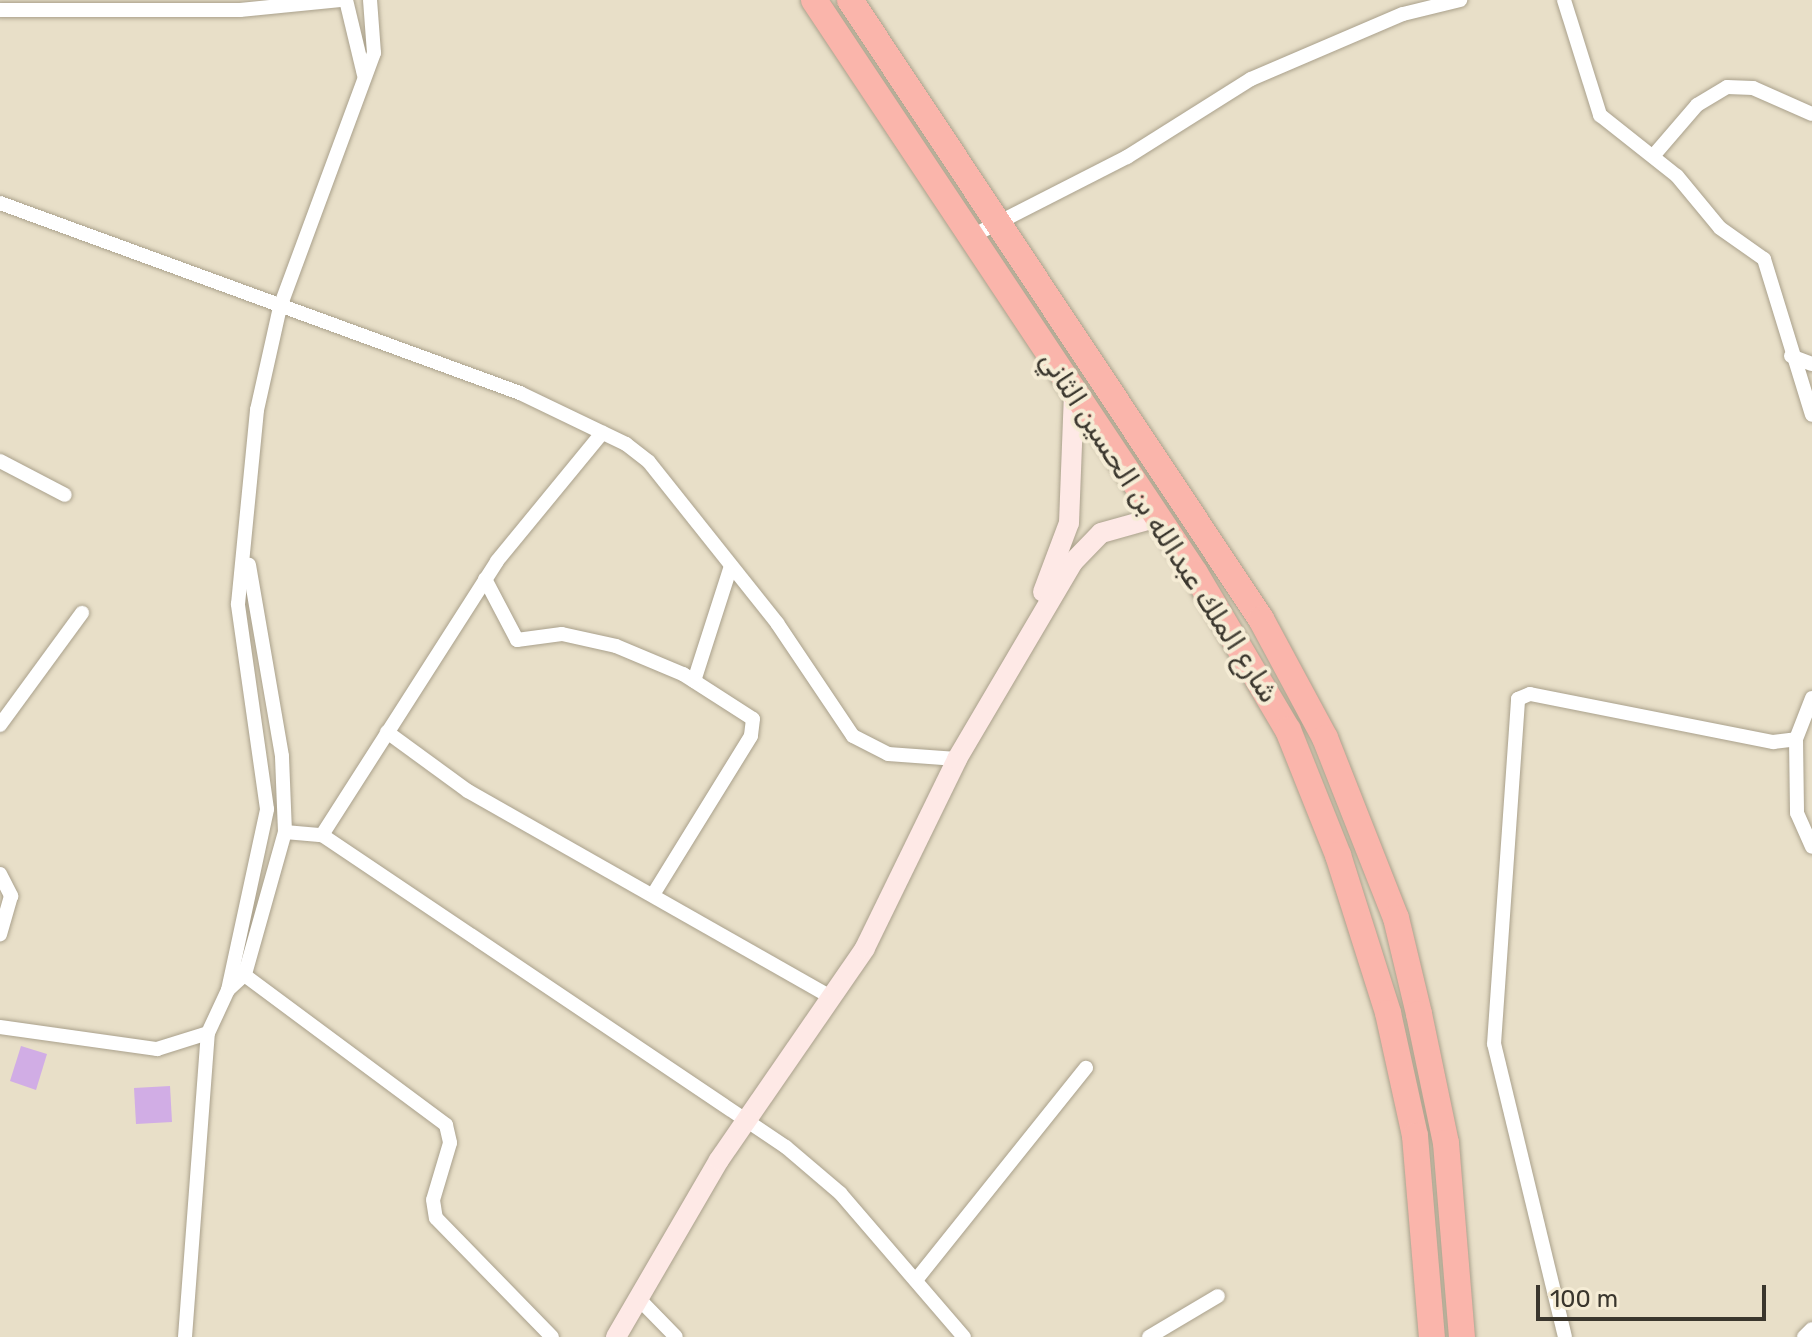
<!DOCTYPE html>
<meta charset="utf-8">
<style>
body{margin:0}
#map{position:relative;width:1812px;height:1337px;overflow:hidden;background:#e8dfc8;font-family:Rubik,"Noto Sans Arabic",sans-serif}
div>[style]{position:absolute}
.building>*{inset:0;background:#d1ade5}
.roads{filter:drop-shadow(0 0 2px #aaa18c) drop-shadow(0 0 2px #aaa18c)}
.street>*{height:14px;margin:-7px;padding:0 7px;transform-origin:7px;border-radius:7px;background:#fff}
.secondary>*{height:20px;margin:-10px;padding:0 10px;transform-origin:10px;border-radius:10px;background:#fee9e6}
.highway>*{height:26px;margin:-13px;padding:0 13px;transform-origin:13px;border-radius:13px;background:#fab5ab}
span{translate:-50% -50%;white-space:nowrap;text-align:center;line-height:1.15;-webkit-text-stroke:8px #f5ecd5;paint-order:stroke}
.street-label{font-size:28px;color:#3a362d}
.scale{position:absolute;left:1536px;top:1285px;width:230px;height:36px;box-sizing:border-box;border:4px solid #3a362d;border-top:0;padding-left:10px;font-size:24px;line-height:28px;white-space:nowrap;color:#3a362d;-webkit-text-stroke:6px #f5ecd5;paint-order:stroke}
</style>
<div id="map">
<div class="building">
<div style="clip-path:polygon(21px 1046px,47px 1054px,36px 1090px,10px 1081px)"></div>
<div style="clip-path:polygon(170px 1086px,172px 1122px,136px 1124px,134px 1088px)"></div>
</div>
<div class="roads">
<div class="street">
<div style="left:346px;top:0;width:77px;rotate:76.5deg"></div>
<div style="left:1564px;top:0;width:121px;rotate:72.6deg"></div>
<div style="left:1600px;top:115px;width:98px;rotate:38.4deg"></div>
<div style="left:1677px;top:176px;width:67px;rotate:50.4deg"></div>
<div style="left:1720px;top:228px;width:54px;rotate:35.2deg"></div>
<div style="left:1764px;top:259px;width:163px;rotate:72.9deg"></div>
<div style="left:0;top:10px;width:240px"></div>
<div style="left:240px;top:10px;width:101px;rotate:-5.7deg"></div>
<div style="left:1654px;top:155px;width:66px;rotate:-49.3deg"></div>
<div style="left:1697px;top:105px;width:35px;rotate:-31deg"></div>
<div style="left:1727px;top:87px;width:26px;rotate:2deg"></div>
<div style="left:1753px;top:88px;width:64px;rotate:23.8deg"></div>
<div style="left:0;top:203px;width:554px;rotate:20.07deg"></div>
<div style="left:520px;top:393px;width:118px;rotate:25.7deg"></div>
<div style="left:626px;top:444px;width:29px;rotate:38deg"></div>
<div style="left:649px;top:462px;width:206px;rotate:51.5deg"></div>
<div style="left:777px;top:623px;width:136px;rotate:56.1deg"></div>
<div style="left:853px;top:736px;width:39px;rotate:27deg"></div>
<div style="left:888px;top:754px;width:69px;rotate:4.1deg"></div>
<div style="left:972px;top:236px;width:174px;rotate:-27deg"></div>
<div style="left:1127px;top:157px;width:146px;rotate:-32.2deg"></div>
<div style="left:1251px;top:79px;width:165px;rotate:-23.2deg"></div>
<div style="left:1403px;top:14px;width:59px;rotate:-13.8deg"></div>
<div style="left:1791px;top:356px;width:22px;rotate:21deg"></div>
<div style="left:0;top:461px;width:73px;rotate:27.6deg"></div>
<div style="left:485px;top:579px;width:69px;rotate:62.3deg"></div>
<div style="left:517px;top:640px;width:45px;rotate:-7.6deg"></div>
<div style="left:562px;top:634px;width:55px;rotate:12.5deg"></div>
<div style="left:616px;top:646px;width:73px;rotate:22.7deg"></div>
<div style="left:683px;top:674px;width:83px;rotate:32.7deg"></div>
<div style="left:753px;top:719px;width:17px;rotate:97deg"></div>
<div style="left:751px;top:736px;width:185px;rotate:121.7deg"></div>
<div style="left:694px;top:681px;width:121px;rotate:-72.2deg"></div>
<div style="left:1812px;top:698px;width:44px;rotate:111.3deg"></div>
<div style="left:1796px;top:739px;width:74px;rotate:89.2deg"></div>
<div style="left:1797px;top:813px;width:37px;rotate:66deg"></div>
<div style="left:0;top:725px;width:139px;rotate:-53.8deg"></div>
<div style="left:387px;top:732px;width:100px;rotate:36.1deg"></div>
<div style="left:468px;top:791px;width:419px;rotate:29.6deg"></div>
<div style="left:285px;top:832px;width:37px;rotate:5deg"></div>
<div style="left:322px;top:835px;width:325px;rotate:-57.4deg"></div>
<div style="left:497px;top:561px;width:166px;rotate:-50.6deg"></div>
<div style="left:322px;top:835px;width:559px;rotate:33.92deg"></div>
<div style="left:786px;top:1147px;width:71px;rotate:40.4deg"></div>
<div style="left:840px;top:1193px;width:190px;rotate:49.3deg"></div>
<div style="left:0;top:874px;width:25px;rotate:63deg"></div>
<div style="left:11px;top:896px;width:40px;rotate:106deg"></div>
<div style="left:239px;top:971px;width:258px;rotate:36.6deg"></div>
<div style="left:446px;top:1125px;width:18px;rotate:77deg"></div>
<div style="left:450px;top:1143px;width:59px;rotate:106.6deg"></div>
<div style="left:433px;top:1200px;width:18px;rotate:81deg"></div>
<div style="left:436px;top:1218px;width:166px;rotate:45.7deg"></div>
<div style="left:228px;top:990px;width:185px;rotate:-77.8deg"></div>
<div style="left:267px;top:809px;width:207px;rotate:-98.1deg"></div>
<div style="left:238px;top:604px;width:195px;rotate:-84.4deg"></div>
<div style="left:257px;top:410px;width:106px;rotate:-77.4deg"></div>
<div style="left:280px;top:307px;width:271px;rotate:-69.7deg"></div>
<div style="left:374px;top:53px;width:53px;rotate:-94.3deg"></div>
<div style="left:0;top:1027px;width:159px;rotate:8deg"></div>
<div style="left:157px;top:1049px;width:53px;rotate:-17.4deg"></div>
<div style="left:916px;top:1280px;width:272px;rotate:-51.3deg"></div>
<div style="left:638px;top:1298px;width:54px;rotate:45.7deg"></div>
<div style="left:185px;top:1337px;width:305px;rotate:-85.7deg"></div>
<div style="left:208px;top:1033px;width:47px;rotate:-65.1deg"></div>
<div style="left:228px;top:990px;width:23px;rotate:-43deg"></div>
<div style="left:245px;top:974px;width:148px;rotate:-74.3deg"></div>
<div style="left:285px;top:832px;width:76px;rotate:-92.3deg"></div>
<div style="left:282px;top:756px;width:194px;rotate:-99.8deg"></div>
<div style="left:1149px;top:1337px;width:80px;rotate:-30.7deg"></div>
<div style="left:1565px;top:1337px;width:301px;rotate:-103.6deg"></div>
<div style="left:1494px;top:1044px;width:346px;rotate:-86deg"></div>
<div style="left:1518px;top:699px;width:13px;rotate:-23deg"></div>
<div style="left:1530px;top:694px;width:248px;rotate:11.2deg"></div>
<div style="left:1773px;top:742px;width:23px;rotate:-7deg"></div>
<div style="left:1804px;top:1337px;width:11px;rotate:-45deg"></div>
</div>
<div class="secondary">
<div style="left:1043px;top:592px;width:74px;rotate:-69.4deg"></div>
<div style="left:1069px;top:523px;width:128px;rotate:-87.8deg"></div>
<div style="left:616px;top:1337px;width:205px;rotate:-59.8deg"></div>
<div style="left:719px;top:1160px;width:257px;rotate:-55.4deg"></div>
<div style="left:865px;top:948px;width:210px;rotate:-64deg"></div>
<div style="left:957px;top:759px;width:229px;rotate:-59.5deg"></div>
<div style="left:1073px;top:562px;width:40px;rotate:-46deg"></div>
<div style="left:1101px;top:533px;width:59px;rotate:-15.7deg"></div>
</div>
<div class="highway">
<div style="left:814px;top:0;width:688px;rotate:56.38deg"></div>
<div style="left:1195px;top:573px;width:182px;rotate:59.4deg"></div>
<div style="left:1288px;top:730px;width:135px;rotate:68.2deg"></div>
<div style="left:1338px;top:855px;width:166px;rotate:72.4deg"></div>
<div style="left:1388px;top:1013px;width:126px;rotate:77.6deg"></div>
<div style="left:1415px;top:1136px;width:202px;rotate:85.2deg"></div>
<div style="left:850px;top:0;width:743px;rotate:56.42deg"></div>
<div style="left:1261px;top:619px;width:135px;rotate:61.7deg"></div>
<div style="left:1325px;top:738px;width:193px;rotate:68.5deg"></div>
<div style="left:1396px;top:918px;width:99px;rotate:76.5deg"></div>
<div style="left:1419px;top:1014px;width:132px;rotate:78.2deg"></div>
<div style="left:1446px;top:1143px;width:195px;rotate:85.3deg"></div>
</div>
</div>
<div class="street-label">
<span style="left:1159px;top:527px;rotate:57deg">شارع الملك عبدالله بن الحسين الثاني</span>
</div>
<div class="scale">100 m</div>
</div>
